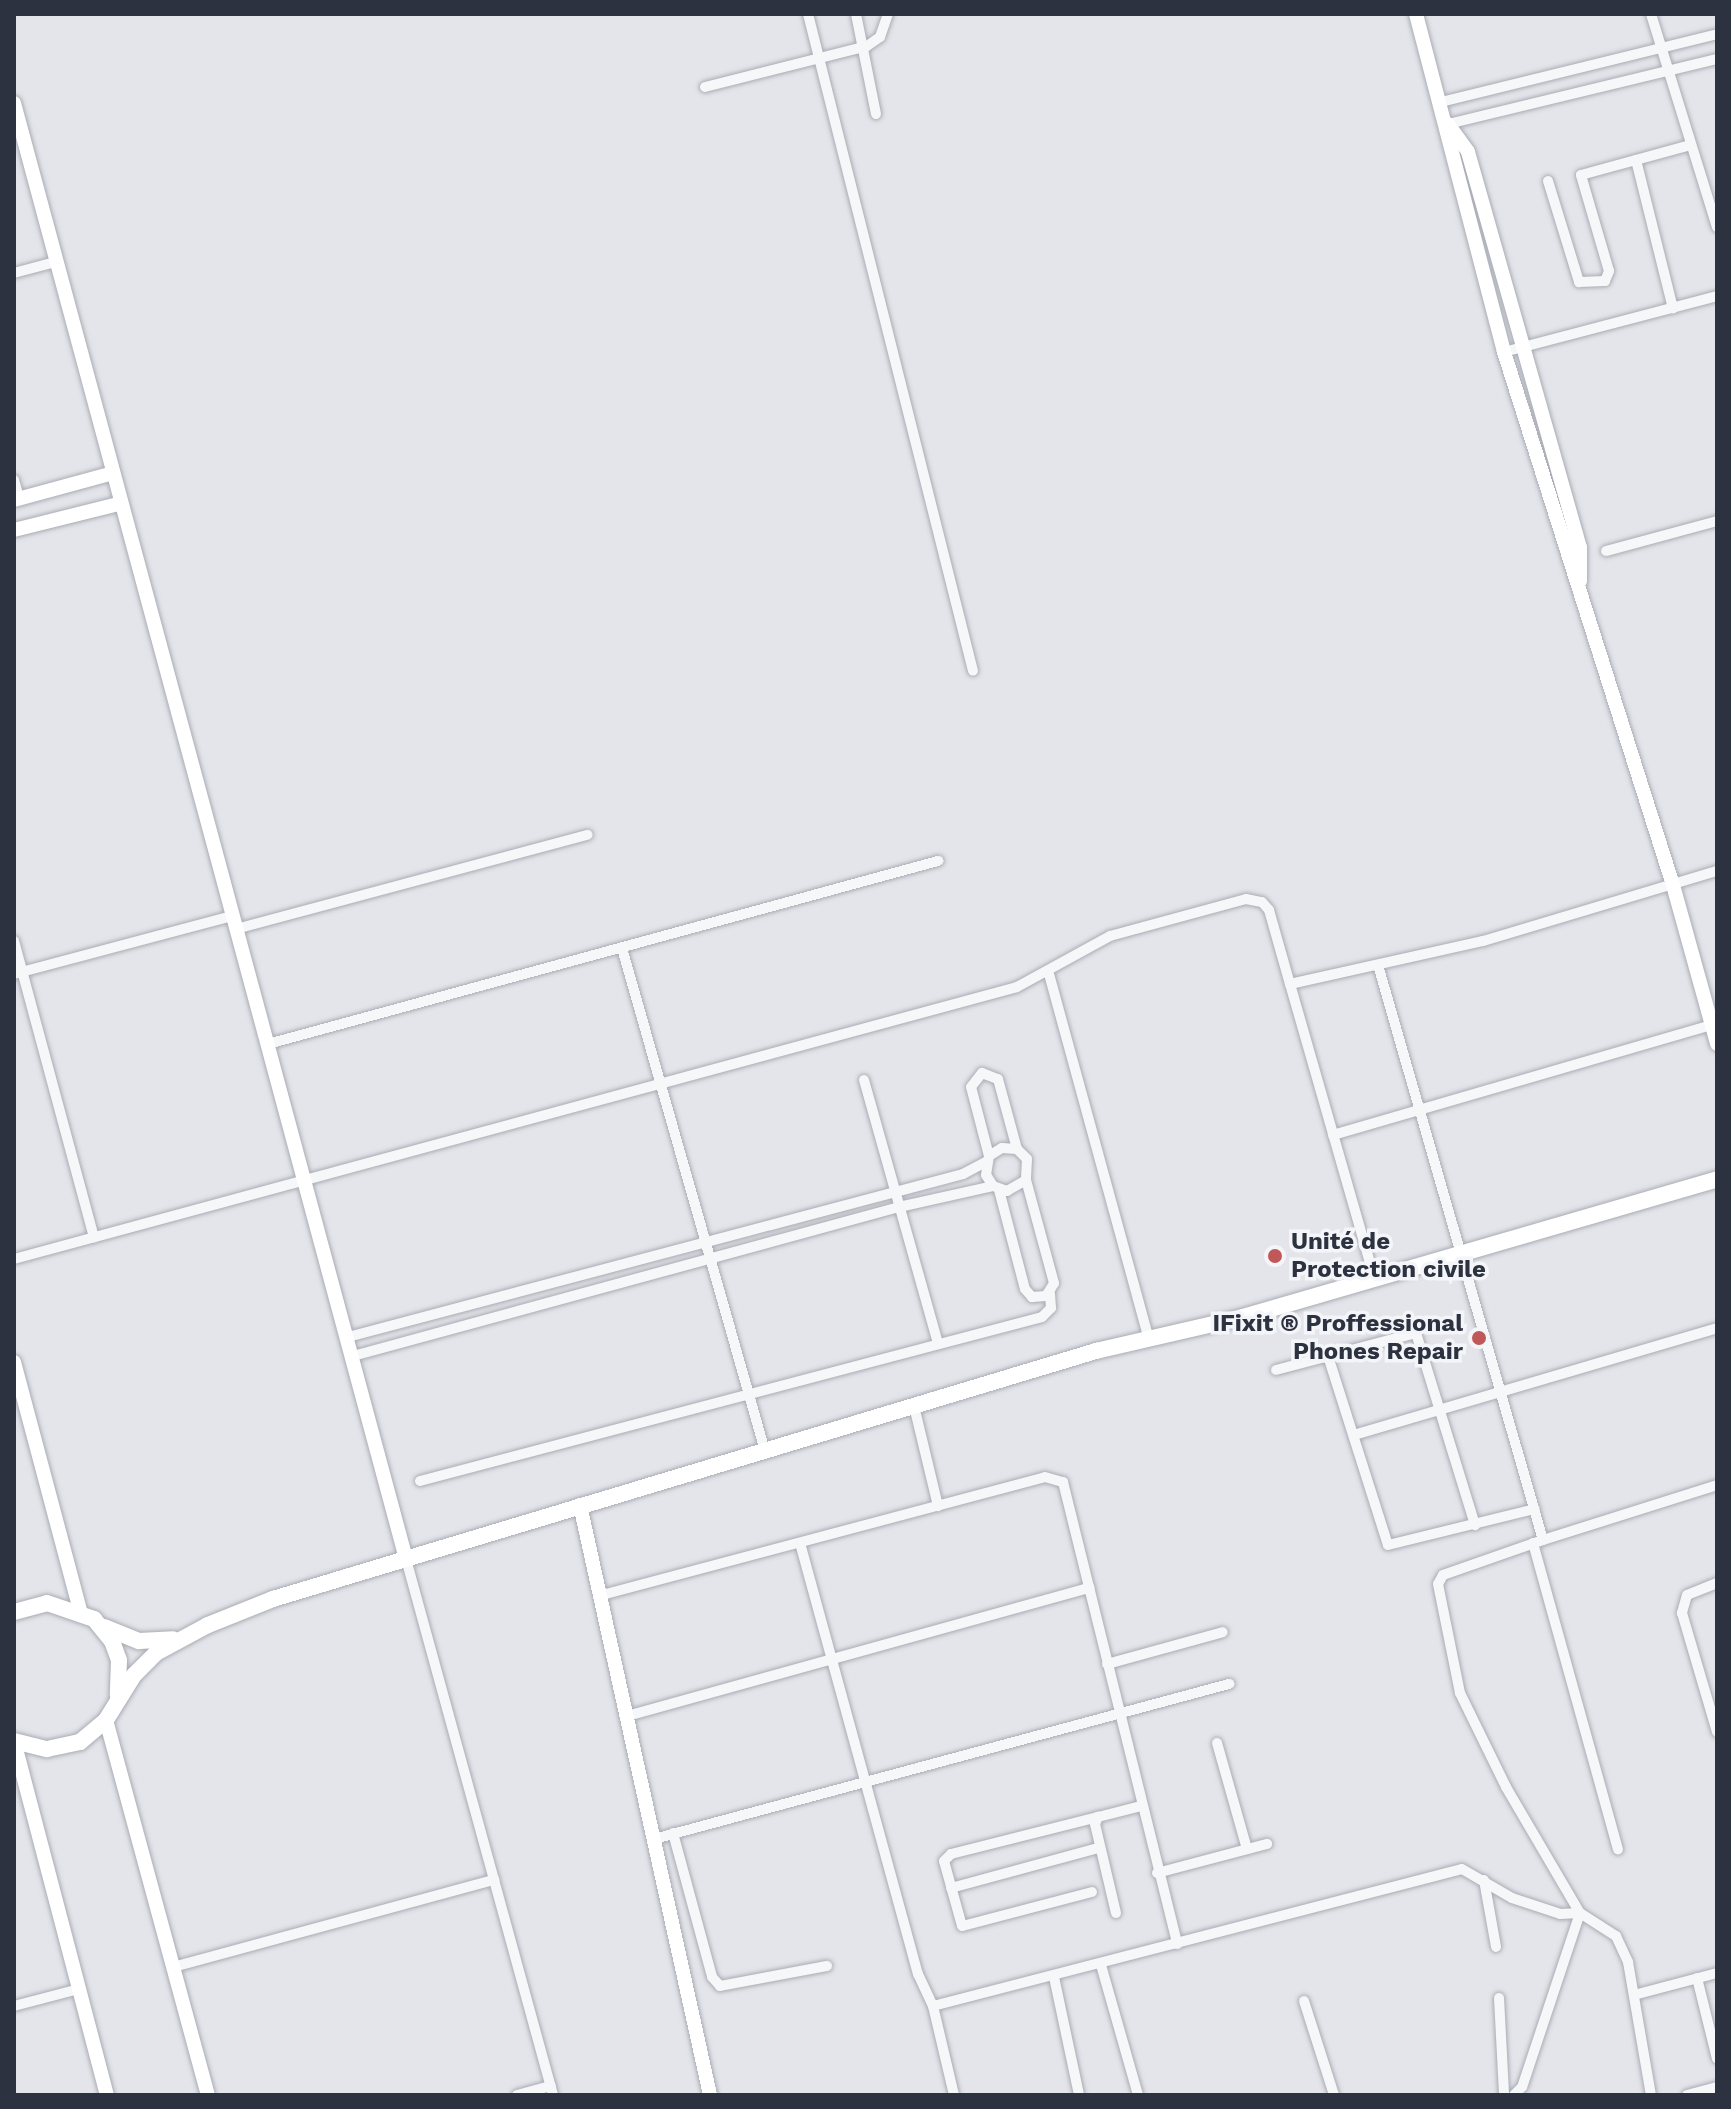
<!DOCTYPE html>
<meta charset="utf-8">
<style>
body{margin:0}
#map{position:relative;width:1731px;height:2109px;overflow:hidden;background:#e4e5ea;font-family:"Work Sans",sans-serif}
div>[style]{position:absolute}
.roads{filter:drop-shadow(0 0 2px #a9acb4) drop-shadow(0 0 2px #a9acb4)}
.street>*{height:10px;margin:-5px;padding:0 5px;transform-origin:5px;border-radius:5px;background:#f6f7f9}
.secondary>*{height:14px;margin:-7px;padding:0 7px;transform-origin:7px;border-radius:7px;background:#fff}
.primary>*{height:16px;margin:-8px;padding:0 8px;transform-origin:8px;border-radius:8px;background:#fff}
.dots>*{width:22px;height:22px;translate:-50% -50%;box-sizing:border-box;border:4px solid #f3f5f8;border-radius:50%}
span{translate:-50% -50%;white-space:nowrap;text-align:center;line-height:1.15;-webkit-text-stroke:7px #f3f5f8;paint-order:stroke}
.poi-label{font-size:24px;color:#2d3241;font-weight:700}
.left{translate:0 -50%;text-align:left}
.right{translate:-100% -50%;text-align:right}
.frame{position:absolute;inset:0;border:16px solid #2d3241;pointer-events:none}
</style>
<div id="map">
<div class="roads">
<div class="street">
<div style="left:808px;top:14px;width:677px;rotate:75.9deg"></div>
<div style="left:856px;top:14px;width:102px;rotate:78.7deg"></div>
<div style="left:1651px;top:14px;width:223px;rotate:72.8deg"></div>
<div style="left:705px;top:87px;width:167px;rotate:-14.2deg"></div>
<div style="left:867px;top:46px;width:16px;rotate:-35deg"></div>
<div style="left:880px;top:37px;width:24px;rotate:-71deg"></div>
<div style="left:1441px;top:102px;width:284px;rotate:-13.8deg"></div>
<div style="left:1448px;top:124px;width:277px;rotate:-13.6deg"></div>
<div style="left:1636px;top:160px;width:153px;rotate:76deg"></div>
<div style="left:1548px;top:181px;width:106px;rotate:72.9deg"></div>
<div style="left:1579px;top:282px;width:26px;rotate:-2deg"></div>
<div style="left:1605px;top:281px;width:11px;rotate:-68deg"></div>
<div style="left:1609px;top:271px;width:100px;rotate:-106.3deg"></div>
<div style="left:1581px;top:175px;width:114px;rotate:-15.3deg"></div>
<div style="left:14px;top:273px;width:42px;rotate:-15deg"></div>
<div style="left:1504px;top:352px;width:220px;rotate:-14.7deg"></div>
<div style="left:14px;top:480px;width:19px;rotate:74deg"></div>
<div style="left:1606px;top:551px;width:115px;rotate:-15.1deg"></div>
<div style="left:236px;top:929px;width:364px;rotate:-15deg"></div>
<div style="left:14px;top:941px;width:307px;rotate:74.9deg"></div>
<div style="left:622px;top:948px;width:523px;rotate:74.13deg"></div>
<div style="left:1378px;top:965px;width:598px;rotate:73.99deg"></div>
<div style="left:1543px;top:1540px;width:182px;rotate:-17.5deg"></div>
<div style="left:14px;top:974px;width:226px;rotate:-14.9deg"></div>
<div style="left:1049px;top:974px;width:378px;rotate:74.7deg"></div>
<div style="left:1290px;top:984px;width:305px;rotate:74deg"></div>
<div style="left:268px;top:1044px;width:695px;rotate:-15.28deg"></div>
<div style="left:864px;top:1080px;width:274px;rotate:74.3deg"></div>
<div style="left:1333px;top:1135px;width:398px;rotate:-16.2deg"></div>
<div style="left:989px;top:1156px;width:15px;rotate:-32deg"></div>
<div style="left:1002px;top:1148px;width:15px;rotate:4deg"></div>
<div style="left:1017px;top:1149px;width:14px;rotate:45deg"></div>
<div style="left:1027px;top:1159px;width:21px;rotate:93deg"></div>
<div style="left:1026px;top:1180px;width:22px;rotate:150deg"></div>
<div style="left:1007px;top:1191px;width:15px;rotate:-160deg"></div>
<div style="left:993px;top:1186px;width:13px;rotate:-122deg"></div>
<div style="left:986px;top:1175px;width:19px;rotate:-81deg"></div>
<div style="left:989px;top:1156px;width:71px;rotate:-104.6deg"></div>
<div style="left:971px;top:1087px;width:18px;rotate:-52deg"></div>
<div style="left:982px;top:1073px;width:17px;rotate:21deg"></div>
<div style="left:998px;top:1079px;width:73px;rotate:74.8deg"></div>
<div style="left:999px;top:1190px;width:102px;rotate:75.3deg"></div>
<div style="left:1025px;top:1289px;width:11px;rotate:49deg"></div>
<div style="left:1032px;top:1297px;width:14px;rotate:-4deg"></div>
<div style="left:1046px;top:1296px;width:15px;rotate:-58deg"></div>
<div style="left:1054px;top:1283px;width:107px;rotate:-105.2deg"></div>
<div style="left:14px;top:1259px;width:1039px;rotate:-15.17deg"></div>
<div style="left:1017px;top:987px;width:106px;rotate:-28.7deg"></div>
<div style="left:1110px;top:936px;width:141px;rotate:-15.2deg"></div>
<div style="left:1246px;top:899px;width:16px;rotate:11deg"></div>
<div style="left:1262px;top:902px;width:11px;rotate:49deg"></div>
<div style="left:1269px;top:910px;width:77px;rotate:74.2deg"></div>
<div style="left:1290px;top:984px;width:198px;rotate:-12.6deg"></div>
<div style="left:1483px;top:941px;width:244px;rotate:-16.7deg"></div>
<div style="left:348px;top:1337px;width:636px;rotate:-14.84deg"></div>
<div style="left:963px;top:1174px;width:27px;rotate:-28deg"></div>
<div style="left:353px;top:1356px;width:566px;rotate:-15.26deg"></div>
<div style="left:899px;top:1207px;width:96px;rotate:-12.6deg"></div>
<div style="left:1328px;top:1356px;width:198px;rotate:72.4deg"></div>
<div style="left:1388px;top:1545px;width:151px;rotate:-13.8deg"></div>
<div style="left:1276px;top:1370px;width:145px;rotate:-14.8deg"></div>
<div style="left:1416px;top:1333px;width:201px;rotate:72.9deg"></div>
<div style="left:914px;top:1406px;width:103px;rotate:76.5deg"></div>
<div style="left:1354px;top:1435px;width:378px;rotate:-16.4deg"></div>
<div style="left:420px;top:1481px;width:643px;rotate:-14.77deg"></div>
<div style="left:1042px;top:1317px;width:13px;rotate:-45deg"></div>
<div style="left:1051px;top:1308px;width:14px;rotate:-94deg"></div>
<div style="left:1543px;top:1540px;width:106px;rotate:160.7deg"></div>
<div style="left:1443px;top:1575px;width:10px;rotate:119deg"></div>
<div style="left:1438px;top:1584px;width:111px;rotate:78.6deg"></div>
<div style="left:1460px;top:1693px;width:105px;rotate:63.9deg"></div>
<div style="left:1506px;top:1787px;width:146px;rotate:59.6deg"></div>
<div style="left:1580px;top:1913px;width:43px;rotate:32.6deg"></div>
<div style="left:1616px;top:1936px;width:29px;rotate:65deg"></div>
<div style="left:1628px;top:1962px;width:135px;rotate:80.2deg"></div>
<div style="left:800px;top:1543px;width:447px;rotate:74.7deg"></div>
<div style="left:918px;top:1974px;width:35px;rotate:65deg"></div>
<div style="left:933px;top:2006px;width:91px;rotate:76.7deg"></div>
<div style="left:1533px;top:1543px;width:318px;rotate:74.5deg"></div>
<div style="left:406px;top:1559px;width:556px;rotate:74.66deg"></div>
<div style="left:1717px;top:1583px;width:32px;rotate:158deg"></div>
<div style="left:1687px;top:1595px;width:19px;rotate:106deg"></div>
<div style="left:1682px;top:1613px;width:124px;rotate:73.6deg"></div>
<div style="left:602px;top:1595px;width:458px;rotate:-14.9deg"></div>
<div style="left:1045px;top:1477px;width:19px;rotate:16deg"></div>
<div style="left:1063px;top:1482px;width:476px;rotate:76.1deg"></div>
<div style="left:1107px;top:1664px;width:120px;rotate:-15.4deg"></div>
<div style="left:627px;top:1716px;width:480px;rotate:-15.5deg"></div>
<div style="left:1217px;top:1743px;width:110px;rotate:74.2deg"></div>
<div style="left:673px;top:1833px;width:149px;rotate:74.8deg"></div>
<div style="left:712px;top:1977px;width:12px;rotate:48deg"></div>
<div style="left:720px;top:1986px;width:109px;rotate:-10.6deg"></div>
<div style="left:654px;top:1839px;width:596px;rotate:-15.09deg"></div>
<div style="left:1157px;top:1873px;width:114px;rotate:-14.8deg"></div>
<div style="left:1484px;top:1880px;width:68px;rotate:79.8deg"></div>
<div style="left:951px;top:1888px;width:152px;rotate:-15.2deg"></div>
<div style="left:1092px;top:1892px;width:134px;rotate:165.3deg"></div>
<div style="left:962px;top:1926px;width:67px;rotate:-105.5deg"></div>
<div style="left:944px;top:1861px;width:10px;rotate:-45deg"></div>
<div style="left:951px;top:1854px;width:152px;rotate:-14.1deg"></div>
<div style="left:1116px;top:1913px;width:91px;rotate:-103.3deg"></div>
<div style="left:1095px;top:1824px;width:8px;rotate:-67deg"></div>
<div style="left:1098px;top:1817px;width:44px;rotate:-14.3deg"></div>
<div style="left:1101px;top:1965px;width:135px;rotate:74.1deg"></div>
<div style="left:173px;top:1967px;width:333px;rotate:-15.2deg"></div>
<div style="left:1054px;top:1977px;width:121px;rotate:78deg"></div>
<div style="left:1697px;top:1978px;width:83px;rotate:76.1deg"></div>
<div style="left:1634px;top:1995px;width:86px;rotate:-14.8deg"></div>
<div style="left:1499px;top:1998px;width:97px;rotate:87deg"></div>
<div style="left:1304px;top:2001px;width:99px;rotate:72.3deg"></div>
<div style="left:14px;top:2006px;width:67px;rotate:-14.7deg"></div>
<div style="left:933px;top:2006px;width:546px;rotate:-14.52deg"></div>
<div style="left:1462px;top:1869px;width:58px;rotate:30.1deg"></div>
<div style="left:1512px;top:1898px;width:51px;rotate:18.4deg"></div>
<div style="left:1560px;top:1914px;width:20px;rotate:-3deg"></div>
<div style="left:1580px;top:1913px;width:183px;rotate:108.4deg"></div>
<div style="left:1522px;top:2087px;width:11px;rotate:135deg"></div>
<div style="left:517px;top:2095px;width:35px;rotate:-15deg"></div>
<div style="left:1687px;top:2095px;width:31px;rotate:-15deg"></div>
</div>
<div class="secondary">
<div style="left:1416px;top:14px;width:349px;rotate:75.4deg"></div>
<div style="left:1504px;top:352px;width:559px;rotate:72.41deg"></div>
<div style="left:1673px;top:885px;width:165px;rotate:74.5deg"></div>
<div style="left:14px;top:103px;width:1508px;rotate:74.93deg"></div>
<div style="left:1448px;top:124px;width:34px;rotate:54deg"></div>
<div style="left:1468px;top:152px;width:411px;rotate:74.2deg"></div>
<div style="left:1580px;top:547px;width:34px;rotate:90deg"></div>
<div style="left:14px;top:500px;width:99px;rotate:-15.2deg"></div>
<div style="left:14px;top:530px;width:107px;rotate:-14deg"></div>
<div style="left:14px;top:1362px;width:257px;rotate:75.1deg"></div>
<div style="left:580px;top:1505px;width:604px;rotate:77.57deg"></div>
<div style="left:106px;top:1720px;width:389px;rotate:74.8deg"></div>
<div style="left:14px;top:1741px;width:366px;rotate:75.3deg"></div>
</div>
<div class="primary">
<div style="left:14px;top:1612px;width:34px;rotate:-15deg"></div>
<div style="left:47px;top:1603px;width:50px;rotate:18.8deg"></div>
<div style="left:94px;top:1619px;width:28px;rotate:51deg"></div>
<div style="left:112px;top:1641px;width:20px;rotate:70deg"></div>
<div style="left:119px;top:1660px;width:35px;rotate:92deg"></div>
<div style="left:104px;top:1627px;width:38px;rotate:22deg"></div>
<div style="left:139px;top:1641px;width:34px;rotate:-3deg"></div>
<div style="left:14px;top:1741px;width:34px;rotate:14deg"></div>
<div style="left:47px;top:1749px;width:34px;rotate:-12deg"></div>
<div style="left:80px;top:1742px;width:34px;rotate:-40deg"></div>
<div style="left:106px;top:1720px;width:53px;rotate:-58.1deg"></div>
<div style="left:134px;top:1675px;width:31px;rotate:-45deg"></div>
<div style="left:156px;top:1653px;width:59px;rotate:-28.3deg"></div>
<div style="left:208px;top:1625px;width:70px;rotate:-21.8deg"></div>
<div style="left:273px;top:1599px;width:860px;rotate:-16.77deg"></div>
<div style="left:1096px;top:1351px;width:151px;rotate:-13deg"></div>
<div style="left:1243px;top:1317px;width:494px;rotate:-16.2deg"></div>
</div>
</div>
<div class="dots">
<div style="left:1275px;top:1256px;background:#c05859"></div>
<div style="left:1479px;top:1338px;background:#c05859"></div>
</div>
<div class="poi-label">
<span class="left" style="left:1291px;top:1256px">Unité de<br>Protection civile</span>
<span class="right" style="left:1463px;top:1338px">IFixit ® Proffessional<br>Phones Repair</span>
</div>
<div class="frame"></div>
</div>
